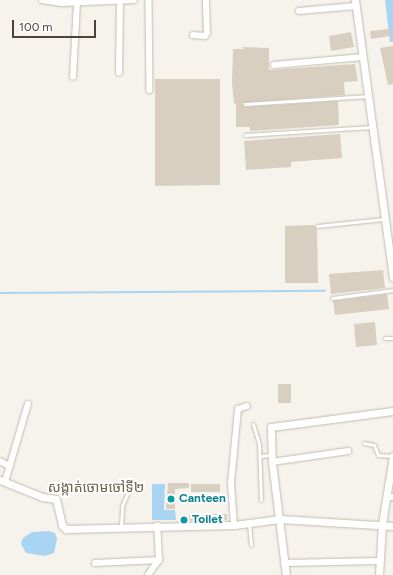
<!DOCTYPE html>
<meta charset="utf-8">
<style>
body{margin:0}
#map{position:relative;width:393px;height:575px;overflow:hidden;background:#f6f3ec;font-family:Figtree,"Noto Sans Khmer",sans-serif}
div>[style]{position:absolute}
.water>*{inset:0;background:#a9d4f2}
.stream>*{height:1.5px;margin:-0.75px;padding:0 0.75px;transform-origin:0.75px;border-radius:0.75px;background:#a9d4f2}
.building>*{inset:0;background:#d8cfc1}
.roads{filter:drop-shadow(0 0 1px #c2bbae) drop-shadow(0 0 1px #c2bbae)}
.service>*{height:3px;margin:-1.5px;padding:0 1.5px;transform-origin:1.5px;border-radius:1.5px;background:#fff}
.minor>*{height:5.5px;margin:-2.75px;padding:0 2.75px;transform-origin:2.75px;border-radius:2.75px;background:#fff}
.tertiary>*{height:7px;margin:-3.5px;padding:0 3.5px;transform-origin:3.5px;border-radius:3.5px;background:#fff}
.dots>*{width:11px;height:11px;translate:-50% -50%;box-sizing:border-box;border:2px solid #fff;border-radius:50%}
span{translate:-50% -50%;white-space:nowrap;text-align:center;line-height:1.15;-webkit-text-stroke:4px #fff;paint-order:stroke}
.culture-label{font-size:12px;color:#0d838f;font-weight:700}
.left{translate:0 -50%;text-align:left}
.quarter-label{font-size:14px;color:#6e6250}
.scale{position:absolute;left:12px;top:20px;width:84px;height:18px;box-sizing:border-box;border:2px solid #4b4439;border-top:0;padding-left:5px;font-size:12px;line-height:14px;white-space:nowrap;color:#4b4439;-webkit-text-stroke:3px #fff;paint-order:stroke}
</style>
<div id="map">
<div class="water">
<div style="clip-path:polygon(385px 0,393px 0,393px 42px,390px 42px)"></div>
<div style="clip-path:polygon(152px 484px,165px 484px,164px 510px,175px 510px,176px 520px,152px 520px)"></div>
<div style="clip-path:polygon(49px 531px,55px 533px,57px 539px,54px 553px,45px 556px,26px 553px,21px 544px,23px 538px,32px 532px)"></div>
</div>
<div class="stream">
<div style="left:0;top:293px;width:325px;rotate:-0.4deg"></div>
</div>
<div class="building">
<div style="clip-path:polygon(390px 29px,390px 36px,371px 39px,370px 31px)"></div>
<div style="clip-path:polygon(351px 32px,354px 47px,331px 51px,329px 36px)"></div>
<div style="clip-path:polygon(393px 46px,393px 84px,388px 85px,380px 48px)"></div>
<div style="clip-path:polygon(243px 47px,269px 48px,269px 70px,355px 64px,358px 81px,344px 82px,345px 95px,242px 103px,245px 107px,338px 101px,339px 125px,250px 131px,250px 127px,236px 127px,236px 103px,234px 104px,232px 82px,233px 49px,243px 49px)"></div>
<div style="clip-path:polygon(155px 79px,220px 79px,220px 185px,155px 186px)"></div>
<div style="clip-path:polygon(340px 134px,342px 158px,291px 162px,291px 167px,246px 170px,244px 141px)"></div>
<div style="clip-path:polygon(314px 225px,317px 229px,318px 283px,285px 283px,285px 226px)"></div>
<div style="clip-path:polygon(383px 270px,385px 288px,331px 294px,329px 274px)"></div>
<div style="clip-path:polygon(387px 294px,389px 309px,335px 315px,333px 301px)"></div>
<div style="clip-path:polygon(375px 322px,377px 345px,356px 347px,354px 324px)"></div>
<div style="clip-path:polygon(278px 384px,291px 384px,291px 403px,278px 403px)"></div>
<div style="clip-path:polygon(168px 483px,189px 483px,189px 488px,175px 489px,175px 509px,166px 509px)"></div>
<div style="clip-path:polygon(191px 484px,220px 484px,220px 492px,191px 492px)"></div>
<div style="clip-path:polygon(213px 514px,227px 514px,227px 520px,214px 520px)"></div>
<div style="clip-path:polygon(189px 515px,202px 515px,202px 521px,189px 521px)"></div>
</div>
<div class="roads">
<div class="service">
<div style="left:245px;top:104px;width:124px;rotate:-3.7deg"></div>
<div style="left:245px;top:135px;width:127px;rotate:-3.6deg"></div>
<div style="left:317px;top:226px;width:67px;rotate:-6deg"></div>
<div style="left:332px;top:298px;width:62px;rotate:-7.5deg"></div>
<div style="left:385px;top:338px;width:8px"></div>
<div style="left:253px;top:424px;width:21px;rotate:73deg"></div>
<div style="left:259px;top:444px;width:56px;rotate:88deg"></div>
<div style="left:364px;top:443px;width:10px;rotate:11deg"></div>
<div style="left:374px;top:445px;width:11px;rotate:68deg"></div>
<div style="left:378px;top:455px;width:15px;rotate:4deg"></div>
<div style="left:260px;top:456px;width:11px;rotate:-5deg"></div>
<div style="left:249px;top:523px;width:22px;rotate:85deg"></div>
<div style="left:121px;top:527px;width:21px;rotate:-87deg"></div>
<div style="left:122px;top:506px;width:13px;rotate:-67deg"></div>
</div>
<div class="minor">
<div style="left:42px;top:0;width:19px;rotate:9deg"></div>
<div style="left:61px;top:3px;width:73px;rotate:-2.4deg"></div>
<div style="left:149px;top:0;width:90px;rotate:89.4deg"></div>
<div style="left:299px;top:11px;width:56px;rotate:-5.1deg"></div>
<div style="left:193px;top:35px;width:12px;rotate:5deg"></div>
<div style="left:205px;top:36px;width:4px;rotate:-56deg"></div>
<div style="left:207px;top:33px;width:33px;rotate:-92deg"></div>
<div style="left:274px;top:65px;width:89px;rotate:-5.1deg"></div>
<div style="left:119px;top:73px;width:72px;rotate:-89.2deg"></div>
<div style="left:73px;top:77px;width:75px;rotate:-86.9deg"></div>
<div style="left:0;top:461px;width:11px;rotate:27deg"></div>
<div style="left:272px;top:462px;width:77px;rotate:-8.2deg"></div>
<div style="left:5px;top:482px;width:81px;rotate:-73.6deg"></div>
<div style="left:387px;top:497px;width:6px"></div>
<div style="left:234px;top:525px;width:42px;rotate:-94.1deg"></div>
<div style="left:231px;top:483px;width:74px;rotate:-84.6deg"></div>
<div style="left:238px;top:409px;width:9px;rotate:-18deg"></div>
<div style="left:95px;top:563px;width:64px;rotate:-2.7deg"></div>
<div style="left:284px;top:563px;width:95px;rotate:-1.2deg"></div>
<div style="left:148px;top:575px;width:19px;rotate:-54deg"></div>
<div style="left:159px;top:560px;width:34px;rotate:-93deg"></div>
</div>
<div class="tertiary">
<div style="left:355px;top:0;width:280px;rotate:82.2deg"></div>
<div style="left:0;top:480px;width:45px;rotate:22deg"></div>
<div style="left:42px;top:497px;width:14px;rotate:8deg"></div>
<div style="left:56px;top:499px;width:27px;rotate:77deg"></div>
<div style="left:62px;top:525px;width:6px;rotate:45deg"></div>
<div style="left:66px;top:529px;width:168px;rotate:-1.4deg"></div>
<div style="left:234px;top:525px;width:46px;rotate:-7.4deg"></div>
<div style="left:280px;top:519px;width:113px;rotate:3.5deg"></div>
<div style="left:286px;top:575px;width:114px;rotate:-97.1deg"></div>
<div style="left:272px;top:462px;width:35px;rotate:-92deg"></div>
<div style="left:271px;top:427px;width:123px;rotate:-7.5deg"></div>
<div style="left:379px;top:575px;width:51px;rotate:-86.6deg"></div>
<div style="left:382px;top:524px;width:69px;rotate:-80.8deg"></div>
</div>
</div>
<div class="dots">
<div style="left:171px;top:499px;background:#0f9aa8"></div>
<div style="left:184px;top:520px;background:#0f9aa8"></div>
</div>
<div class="culture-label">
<span class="left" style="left:179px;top:499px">Canteen</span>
<span class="left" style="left:192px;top:520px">Toilet</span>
</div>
<div class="quarter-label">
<span style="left:96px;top:488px">សង្កាត់ចោមចៅទី២</span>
</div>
<div class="scale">100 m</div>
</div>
